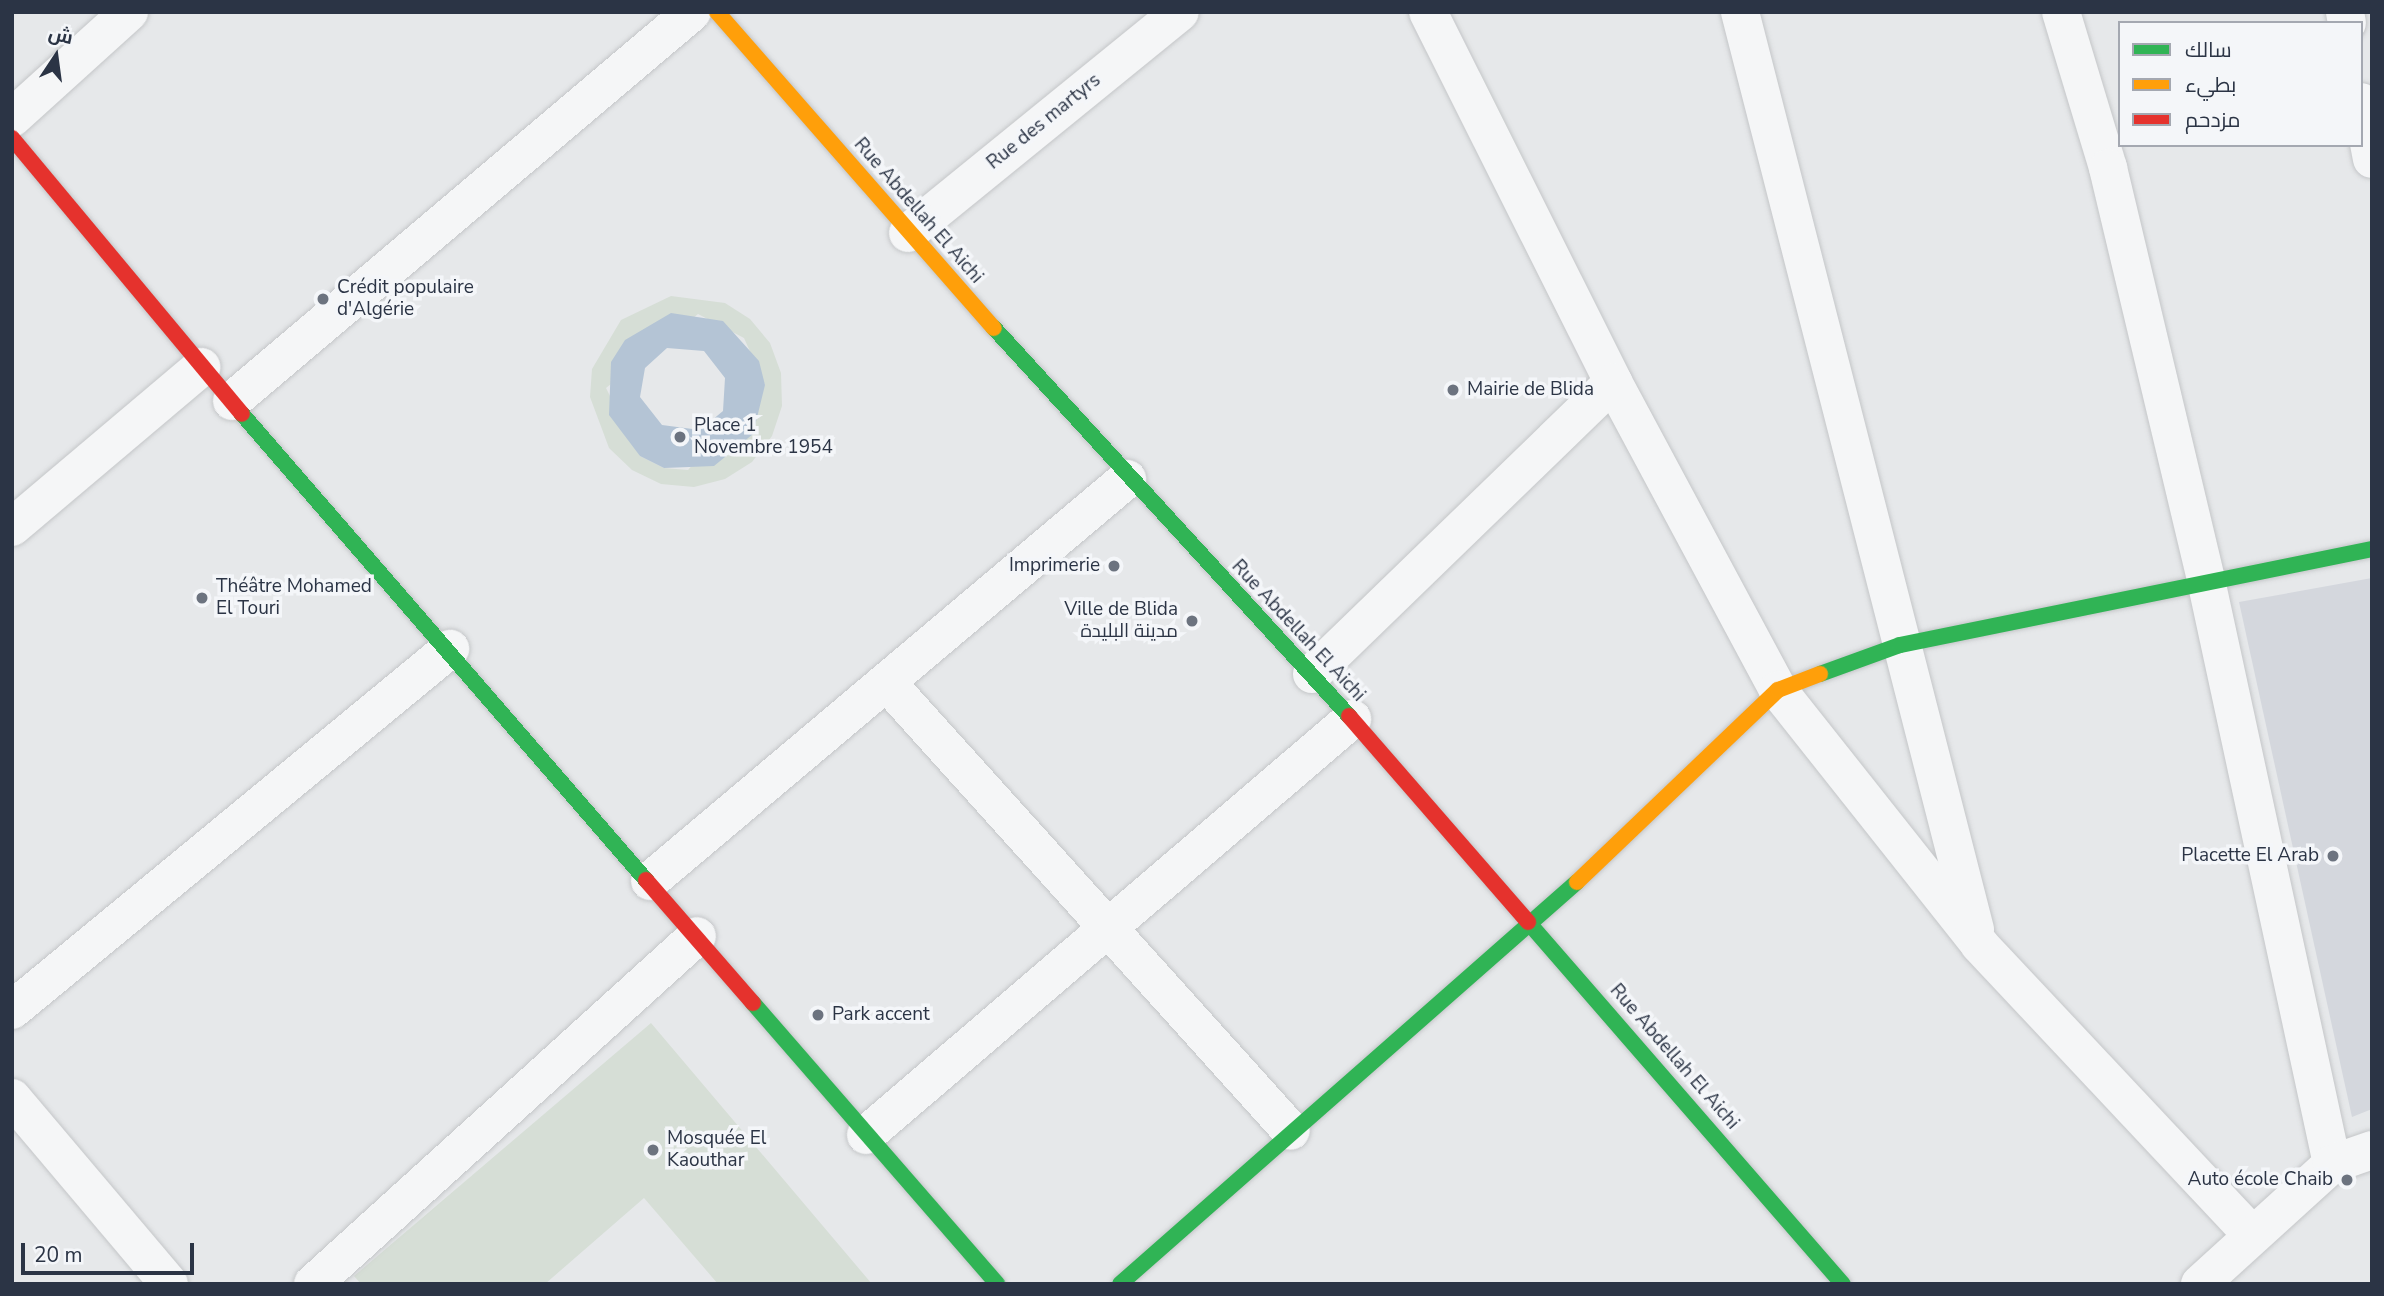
<!DOCTYPE html>
<meta charset="utf-8">
<style>
body{margin:0}
#map{position:relative;width:2384px;height:1296px;overflow:hidden;background:#e6e8ea;font-family:"Nunito Sans",Cairo,sans-serif}
div>[style]{position:absolute}
.built>*{inset:0;background:#d4d7dd}
.green>*{inset:0;background:#d6ded6}
.water>*{inset:0;background:#b4c4d5}
.roads{filter:drop-shadow(0 0 2px #c4c6c8) drop-shadow(0 0 2px #c4c6c8)}
.street>*{height:38px;margin:-19px;padding:0 19px;transform-origin:19px;border-radius:19px;background:#f5f6f7}
.fast>*{height:16px;margin:-8px;padding:0 8px;transform-origin:8px;border-radius:8px;background:#30b455}
.slow>*{height:16px;margin:-8px;padding:0 8px;transform-origin:8px;border-radius:8px;background:#ff9f0a}
.jam>*{height:16px;margin:-8px;padding:0 8px;transform-origin:8px;border-radius:8px;background:#e5322d}
.dots>*{width:19px;height:19px;translate:-50% -50%;box-sizing:border-box;border:4px solid #f4f6f9;border-radius:50%}
span{translate:-50% -50%;white-space:nowrap;text-align:center;line-height:1.15;-webkit-text-stroke:7px #f4f6f9;paint-order:stroke}
.street-label{font-size:19px;color:#2b3445}
.poi-label{font-size:19px;color:#2b3445}
.left{translate:0 -50%;text-align:left}
.right{translate:-100% -50%;text-align:right}
.frame{position:absolute;inset:0;border:14px solid #2b3445;pointer-events:none}
.legend{position:absolute;left:2118px;top:21px;width:245px;height:126px;box-sizing:border-box;background:#f4f6f9;border:2px solid #a4a8b1;margin:0;padding:9px 12px;list-style:none;font-size:21px;color:#2b3445}
.legend li{display:flex;align-items:center;gap:14px;height:35px}
.legend b{width:35px;border:2px solid #a4a8b1}
.north{position:absolute;left:21px;top:21px;width:70px;height:70px;-webkit-text-stroke:5px #f4f6f9;paint-order:stroke;rotate:13deg;font-size:19px;font-weight:700;line-height:28px;text-align:center;color:#2b3445}
.north::after{content:'';display:block;margin:auto;width:24px;height:32px;background:#2b3445;clip-path:polygon(50% 0,100% 100%,50% 72%,0 100%)}
.scale{position:absolute;left:21px;top:1243px;width:173px;height:32px;box-sizing:border-box;border:4px solid #2b3445;border-top:0;padding-left:9px;font-size:21px;line-height:24px;white-space:nowrap;color:#2b3445;-webkit-text-stroke:5px #f4f6f9;paint-order:stroke}
</style>
<div id="map">
<div class="built">
<div style="clip-path:polygon(2372px 578px,2372px 1109px,2352px 1117px,2239px 602px)"></div>
</div>
<div class="green">
<div style="clip-path:polygon(evenodd,671px 296px,725px 303px,750px 319px,770px 343px,781px 373px,782px 406px,772px 436px,752px 462px,725px 479px,694px 487px,661px 484px,632px 470px,609px 448px,590px 397px,592px 369px,621px 320px,671px 296px,698px 314px,744px 338px,765px 385px,688px 470px,664px 468px,640px 456px,606px 388px,698px 314px)"></div>
<div style="clip-path:polygon(651px 1023px,872px 1284px,718px 1284px,644px 1198px,545px 1284px,361px 1284px,354px 1276px)"></div>
</div>
<div class="water">
<div style="clip-path:polygon(evenodd,671px 313px,723px 321px,759px 361px,765px 385px,753px 434px,714px 466px,664px 468px,640px 456px,609px 415px,611px 362px,625px 340px,671px 313px,667px 348px,704px 351px,725px 378px,723px 411px,700px 430px,662px 425px,640px 397px,645px 368px,667px 348px)"></div>
</div>
<div class="roads">
<div class="street">
<div style="left:1428px;top:12px;width:414px;rotate:63.4deg"></div>
<div style="left:1613px;top:382px;width:349px;rotate:61.8deg"></div>
<div style="left:1778px;top:690px;width:324px;rotate:51.6deg"></div>
<div style="left:1979px;top:944px;width:399px;rotate:46.8deg"></div>
<div style="left:1740px;top:12px;width:947px;rotate:75.63deg"></div>
<div style="left:2061px;top:12px;width:163px;rotate:73.2deg"></div>
<div style="left:2108px;top:168px;width:423px;rotate:76.6deg"></div>
<div style="left:2206px;top:580px;width:597px;rotate:77.82deg"></div>
<div style="left:2345px;top:12px;width:11px;rotate:80deg"></div>
<div style="left:2361px;top:102px;width:58px;rotate:79.1deg"></div>
<div style="left:12px;top:118px;width:158px;rotate:-42.2deg"></div>
<div style="left:908px;top:233px;width:350px;rotate:-39.1deg"></div>
<div style="left:232px;top:401px;width:602px;rotate:-40.22deg"></div>
<div style="left:12px;top:527px;width:248px;rotate:-40.2deg"></div>
<div style="left:1312px;top:674px;width:419px;rotate:-44.1deg"></div>
<div style="left:889px;top:685px;width:600px;rotate:47.97deg"></div>
<div style="left:650px;top:881px;width:624px;rotate:-40.12deg"></div>
<div style="left:12px;top:1010px;width:568px;rotate:-39.5deg"></div>
<div style="left:12px;top:1098px;width:243px;rotate:49.8deg"></div>
<div style="left:866px;top:1135px;width:640px;rotate:-40.56deg"></div>
<div style="left:313px;top:1284px;width:518px;rotate:-42.18deg"></div>
<div style="left:2200px;top:1284px;width:178px;rotate:-42.3deg"></div>
<div style="left:2332px;top:1164px;width:42px;rotate:-19.3deg"></div>
</div>
<div class="fast">
<div style="left:994px;top:328px;width:526px;rotate:47.54deg"></div>
<div style="left:242px;top:414px;width:617px;rotate:49.08deg"></div>
<div style="left:1820px;top:674px;width:85px;rotate:-19.9deg"></div>
<div style="left:1900px;top:645px;width:482px;rotate:-11.5deg"></div>
<div style="left:1528px;top:922px;width:480px;rotate:49deg"></div>
<div style="left:753px;top:1003px;width:372px;rotate:49deg"></div>
<div style="left:1120px;top:1284px;width:609px;rotate:-41.34deg"></div>
</div>
<div class="slow">
<div style="left:717px;top:12px;width:420px;rotate:48.8deg"></div>
<div style="left:1577px;top:882px;width:278px;rotate:-43.7deg"></div>
<div style="left:1778px;top:690px;width:45px;rotate:-20.9deg"></div>
</div>
<div class="jam">
<div style="left:12px;top:138px;width:359px;rotate:50.2deg"></div>
<div style="left:1349px;top:716px;width:273px;rotate:49deg"></div>
<div style="left:646px;top:880px;width:163px;rotate:49deg"></div>
</div>
</div>
<div class="dots">
<div style="left:323px;top:299px;background:#6c737f"></div>
<div style="left:1453px;top:390px;background:#6c737f"></div>
<div style="left:680px;top:437px;background:#6c737f"></div>
<div style="left:1114px;top:566px;background:#6c737f"></div>
<div style="left:202px;top:598px;background:#6c737f"></div>
<div style="left:1192px;top:621px;background:#6c737f"></div>
<div style="left:2333px;top:856px;background:#6c737f"></div>
<div style="left:818px;top:1015px;background:#6c737f"></div>
<div style="left:653px;top:1150px;background:#6c737f"></div>
<div style="left:2347px;top:1180px;background:#6c737f"></div>
</div>
<div class="street-label">
<span style="left:1044px;top:122px;rotate:-39deg">Rue des martyrs</span>
<span style="left:918px;top:211px;rotate:49deg">Rue Abdellah El Aichi</span>
<span style="left:1298px;top:631px;rotate:47deg">Rue Abdellah El Aichi</span>
<span style="left:1674px;top:1057px;rotate:49deg">Rue Abdellah El Aichi</span>
</div>
<div class="poi-label">
<span class="left" style="left:337px;top:299px">Crédit populaire<br>d'Algérie</span>
<span class="left" style="left:1467px;top:390px">Mairie de Blida</span>
<span class="left" style="left:694px;top:437px">Place 1<br>Novembre 1954</span>
<span class="right" style="left:1100px;top:566px">Imprimerie</span>
<span class="left" style="left:216px;top:598px">Théâtre Mohamed<br>El Touri</span>
<span class="right" style="left:1178px;top:621px">Ville de Blida<br>مدينة البليدة</span>
<span class="right" style="left:2319px;top:856px">Placette El Arab</span>
<span class="left" style="left:832px;top:1015px">Park accent</span>
<span class="left" style="left:667px;top:1150px">Mosquée El<br>Kaouthar</span>
<span class="right" style="left:2333px;top:1180px">Auto école Chaib</span>
</div>
<div class="frame"></div>
<ul class="legend">
<li><b style="height:9px;background:#30b455"></b>سالك</li>
<li><b style="height:9px;background:#ff9f0a"></b>بطيء</li>
<li><b style="height:9px;background:#e5322d"></b>مزدحم</li>
</ul>
<div class="north">ش</div>
<div class="scale">20 m</div>
</div>
